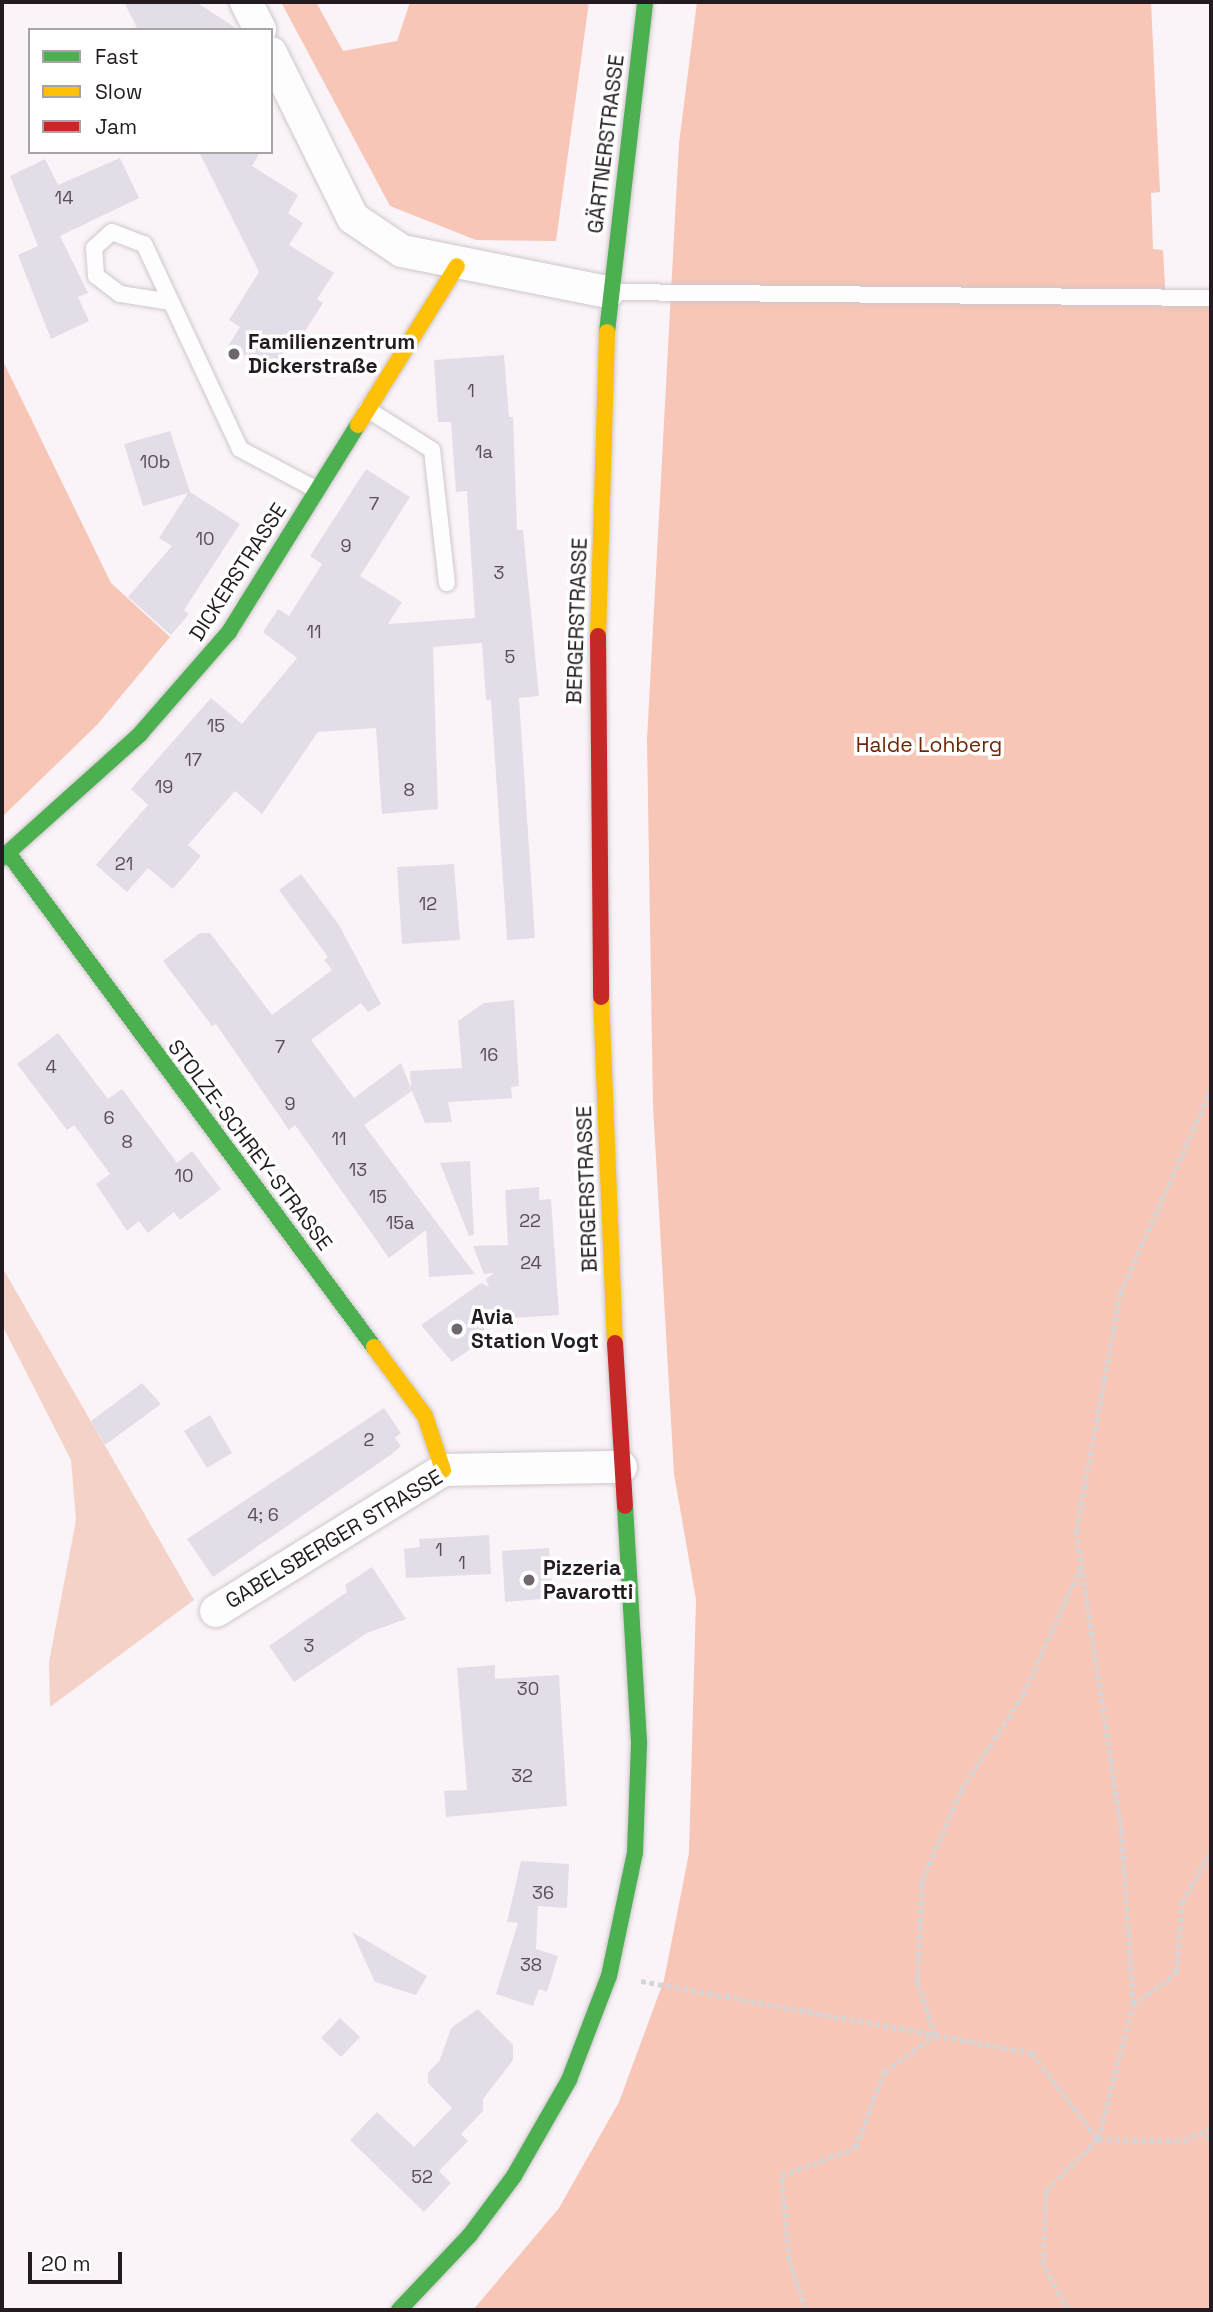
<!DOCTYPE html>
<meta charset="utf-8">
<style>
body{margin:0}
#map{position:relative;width:1213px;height:2312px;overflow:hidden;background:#faf4f9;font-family:"Space Grotesk",sans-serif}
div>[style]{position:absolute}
.green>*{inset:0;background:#f4d2c8}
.forest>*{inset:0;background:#f7c6b7}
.building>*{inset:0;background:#e3dde8}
.path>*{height:4.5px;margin-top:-2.25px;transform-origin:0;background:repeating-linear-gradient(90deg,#d6d5d6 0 5px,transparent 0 8.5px)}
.roads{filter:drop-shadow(0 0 2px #cec7cc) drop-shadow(0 0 2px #cec7cc)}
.lane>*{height:16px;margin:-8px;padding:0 8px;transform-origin:8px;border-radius:8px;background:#fefdfe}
.street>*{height:32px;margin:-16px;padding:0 16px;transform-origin:16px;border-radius:16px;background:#fefdfe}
.fast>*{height:16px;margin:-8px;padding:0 8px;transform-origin:8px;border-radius:8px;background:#4caf50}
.slow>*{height:16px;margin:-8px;padding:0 8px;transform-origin:8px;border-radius:8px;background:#ffc107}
.jam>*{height:16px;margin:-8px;padding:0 8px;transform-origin:8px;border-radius:8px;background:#c62828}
.dots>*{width:19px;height:19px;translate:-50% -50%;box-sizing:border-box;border:4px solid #fff;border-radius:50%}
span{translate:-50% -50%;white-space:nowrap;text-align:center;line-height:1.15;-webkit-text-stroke:7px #fff;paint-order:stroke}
.number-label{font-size:18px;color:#554e55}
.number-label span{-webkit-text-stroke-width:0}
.street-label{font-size:21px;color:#231b21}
.poi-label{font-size:21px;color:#231b21;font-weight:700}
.left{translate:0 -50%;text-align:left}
.park-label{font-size:21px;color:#6e2502}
.frame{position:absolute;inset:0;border:4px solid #231b21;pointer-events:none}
.legend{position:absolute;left:28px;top:28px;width:245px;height:126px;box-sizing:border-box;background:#fff;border:2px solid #a7a4a6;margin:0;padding:9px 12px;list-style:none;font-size:21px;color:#231b21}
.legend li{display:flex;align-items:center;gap:14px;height:35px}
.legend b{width:35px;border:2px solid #a7a4a6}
.scale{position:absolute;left:28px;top:2252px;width:94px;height:32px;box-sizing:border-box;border:4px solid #231b21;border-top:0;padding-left:9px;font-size:21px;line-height:24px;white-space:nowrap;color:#231b21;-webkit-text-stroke:5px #fff;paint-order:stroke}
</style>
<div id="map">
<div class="green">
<div style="clip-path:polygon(2px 1267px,194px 1600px,50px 1707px,49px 1662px,76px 1520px,71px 1460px,2px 1325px)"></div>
</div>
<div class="forest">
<div style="clip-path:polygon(281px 2px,316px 2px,343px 51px,397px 41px,410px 2px,589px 2px,556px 241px,476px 240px,390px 206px)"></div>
<div style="clip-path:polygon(697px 2px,1151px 2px,1160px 192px,1151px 193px,1153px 249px,1163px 250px,1166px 302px,1211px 299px,1211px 2310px,473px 2310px,559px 2208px,619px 2102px,664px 1980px,689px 1853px,696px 1600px,674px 1474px,653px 1106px,647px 739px,679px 143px)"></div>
<div style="clip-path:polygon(2px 359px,111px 583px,170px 637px,97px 725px,2px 817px)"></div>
</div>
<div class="building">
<div style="clip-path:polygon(124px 2px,196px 2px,239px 30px,138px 30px)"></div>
<div style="clip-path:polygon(199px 152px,260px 152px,252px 166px,298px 195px,288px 213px,303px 223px,289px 245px,334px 273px,317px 299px,323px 303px,291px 353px,285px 350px,270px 372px,228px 346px,240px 327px,229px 320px,259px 272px)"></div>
<div style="clip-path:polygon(120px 158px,139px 198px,60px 236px,88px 293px,78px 297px,89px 321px,51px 339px,18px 255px,38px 246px,10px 176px,45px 159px,58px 185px)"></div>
<div style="clip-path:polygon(504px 355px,509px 417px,513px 417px,517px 530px,523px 530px,539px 696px,519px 698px,535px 938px,507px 940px,491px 700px,486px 700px,482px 643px,433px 647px,438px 809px,382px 814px,376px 728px,318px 732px,262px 814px,235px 791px,188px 845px,201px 856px,173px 889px,148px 868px,127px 892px,96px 865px,148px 805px,131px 789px,211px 698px,242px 724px,297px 658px,263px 632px,278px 609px,289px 616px,322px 564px,310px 556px,366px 469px,410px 497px,360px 576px,402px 602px,388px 624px,475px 618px,467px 491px,456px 492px,451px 422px,438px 422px,434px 360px)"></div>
<div style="clip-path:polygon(170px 431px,190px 492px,240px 524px,184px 610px,189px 614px,171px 635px,128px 597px,172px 546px,159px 538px,188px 493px,143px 506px,124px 444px)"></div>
<div style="clip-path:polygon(454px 864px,460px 940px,402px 944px,397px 867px)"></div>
<div style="clip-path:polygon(301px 874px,339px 925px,381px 1004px,368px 1012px,361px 1003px,311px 1040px,354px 1098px,401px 1063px,411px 1088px,410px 1071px,462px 1068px,458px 1021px,484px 1003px,514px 1000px,519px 1086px,511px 1087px,512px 1098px,448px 1102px,452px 1122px,425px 1123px,412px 1091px,364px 1125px,475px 1274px,429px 1277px,426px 1230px,389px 1258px,295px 1125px,289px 1130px,216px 1024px,212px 1026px,163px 961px,200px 933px,210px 933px,272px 1015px,332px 970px,324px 960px,328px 957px,279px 890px)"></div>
<div style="clip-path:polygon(58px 1033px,108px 1099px,122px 1089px,177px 1163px,192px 1151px,221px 1189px,180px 1220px,174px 1212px,148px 1233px,139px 1221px,127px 1231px,96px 1184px,110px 1174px,74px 1125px,67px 1130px,17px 1064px)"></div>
<div style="clip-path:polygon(470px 1161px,474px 1235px,469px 1236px,440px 1163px)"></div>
<div style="clip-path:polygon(539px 1187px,539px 1200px,551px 1199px,559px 1315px,478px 1320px,489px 1336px,452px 1362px,421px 1325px,481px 1283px,489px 1287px,486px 1279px,494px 1273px,484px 1274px,473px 1246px,508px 1245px,505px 1190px)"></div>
<div style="clip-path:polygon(142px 1383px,161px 1404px,105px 1445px,91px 1421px)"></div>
<div style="clip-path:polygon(384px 1408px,401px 1433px,395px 1438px,401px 1446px,392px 1454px,213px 1577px,187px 1539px)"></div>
<div style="clip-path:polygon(210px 1415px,232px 1453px,207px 1468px,184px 1431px)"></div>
<div style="clip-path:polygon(489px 1535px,491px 1574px,406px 1578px,404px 1549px,420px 1547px,419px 1539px)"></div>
<div style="clip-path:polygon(549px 1548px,553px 1598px,505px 1602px,502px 1551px)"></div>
<div style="clip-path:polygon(372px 1567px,406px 1619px,367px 1633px,294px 1682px,269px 1646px,347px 1592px,345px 1585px)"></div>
<div style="clip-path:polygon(495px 1665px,495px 1679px,559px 1675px,567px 1806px,446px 1817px,444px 1791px,467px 1790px,457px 1668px)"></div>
<div style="clip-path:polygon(521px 1861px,569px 1864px,567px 1908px,538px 1906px,536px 1949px,558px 1956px,547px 1992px,539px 1989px,533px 2006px,496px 1994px,518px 1923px,507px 1922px)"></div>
<div style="clip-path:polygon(352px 1932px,427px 1976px,416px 1995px,375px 1982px)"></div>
<div style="clip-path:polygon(478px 2009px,513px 2045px,513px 2060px,483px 2099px,483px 2111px,461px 2134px,468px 2141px,439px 2171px,451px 2183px,424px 2212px,350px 2140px,377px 2112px,414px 2147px,452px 2108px,428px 2083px,428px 2073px,440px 2060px,451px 2028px)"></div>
<div style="clip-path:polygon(340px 2018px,360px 2037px,341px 2057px,321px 2038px)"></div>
</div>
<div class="path">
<div style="left:641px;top:1981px;width:299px;rotate:10.4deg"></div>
<div style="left:935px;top:2035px;width:56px;rotate:-108.8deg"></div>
<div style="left:917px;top:1982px;width:101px;rotate:-87.2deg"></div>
<div style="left:922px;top:1881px;width:99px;rotate:-66.8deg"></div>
<div style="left:961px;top:1790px;width:113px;rotate:-56.9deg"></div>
<div style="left:1023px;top:1695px;width:138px;rotate:-65.7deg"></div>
<div style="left:1133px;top:2005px;width:175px;rotate:-93.9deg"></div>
<div style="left:1121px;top:1830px;width:302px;rotate:-98.6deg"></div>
<div style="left:1076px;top:1531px;width:241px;rotate:-79.5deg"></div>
<div style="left:1120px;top:1294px;width:224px;rotate:-66.1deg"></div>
<div style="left:1207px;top:2135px;width:11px;rotate:68deg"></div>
<div style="left:1098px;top:2139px;width:85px;rotate:1.3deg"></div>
<div style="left:1183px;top:2141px;width:31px;rotate:-25deg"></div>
<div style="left:806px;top:2310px;width:53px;rotate:-108.8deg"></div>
<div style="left:789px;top:2260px;width:84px;rotate:-95.4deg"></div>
<div style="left:781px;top:2176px;width:79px;rotate:-20.7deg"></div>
<div style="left:855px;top:2148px;width:81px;rotate:-69.1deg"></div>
<div style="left:884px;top:2072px;width:63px;rotate:-36deg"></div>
<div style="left:935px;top:2035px;width:99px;rotate:10.5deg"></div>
<div style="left:1032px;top:2053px;width:108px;rotate:52.5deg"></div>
<div style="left:1068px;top:2310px;width:51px;rotate:-119.1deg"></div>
<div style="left:1043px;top:2265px;width:75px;rotate:-87.7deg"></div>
<div style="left:1046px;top:2190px;width:73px;rotate:-44.4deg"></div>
<div style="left:1098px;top:2139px;width:138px;rotate:-75.4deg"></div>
<div style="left:1133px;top:2005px;width:54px;rotate:-36.7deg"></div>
<div style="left:1176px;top:1973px;width:70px;rotate:-85.1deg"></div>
<div style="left:1182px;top:1903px;width:60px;rotate:-61.3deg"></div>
</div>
<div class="roads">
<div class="lane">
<div style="left:608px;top:292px;width:603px;rotate:0.57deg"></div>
<div style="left:171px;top:302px;width:52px;rotate:-171.1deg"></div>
<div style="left:120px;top:294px;width:30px;rotate:-143deg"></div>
<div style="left:96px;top:276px;width:28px;rotate:-94deg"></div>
<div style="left:94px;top:248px;width:24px;rotate:-42deg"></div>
<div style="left:112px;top:232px;width:34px;rotate:21deg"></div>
<div style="left:144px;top:244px;width:226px;rotate:64.9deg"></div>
<div style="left:240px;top:449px;width:87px;rotate:28deg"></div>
<div style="left:367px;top:409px;width:77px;rotate:32.2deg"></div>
<div style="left:432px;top:450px;width:134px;rotate:83.6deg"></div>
</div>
<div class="street">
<div style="left:246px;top:2px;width:31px;rotate:63deg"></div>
<div style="left:271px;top:53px;width:184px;rotate:63.6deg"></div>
<div style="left:353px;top:218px;width:59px;rotate:34deg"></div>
<div style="left:402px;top:251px;width:210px;rotate:11.3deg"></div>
<div style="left:216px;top:1611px;width:267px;rotate:-31.8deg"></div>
<div style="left:443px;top:1470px;width:178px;rotate:-1deg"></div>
</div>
<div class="fast">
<div style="left:607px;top:332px;width:332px;rotate:-83.4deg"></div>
<div style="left:8px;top:853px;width:615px;rotate:53.47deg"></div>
<div style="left:2px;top:858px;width:186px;rotate:-41.9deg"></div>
<div style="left:140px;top:734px;width:135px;rotate:-48.9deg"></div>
<div style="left:229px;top:632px;width:244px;rotate:-58.1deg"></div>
<div style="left:399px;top:2310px;width:103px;rotate:-46.6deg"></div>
<div style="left:470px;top:2235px;width:74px;rotate:-53.3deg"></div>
<div style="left:514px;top:2176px;width:111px;rotate:-60.2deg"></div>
<div style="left:569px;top:2080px;width:111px;rotate:-69deg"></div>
<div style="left:609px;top:1976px;width:126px;rotate:-78.1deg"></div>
<div style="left:635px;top:1853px;width:111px;rotate:-87.9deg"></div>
<div style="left:639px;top:1742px;width:236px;rotate:-93.4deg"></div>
</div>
<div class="slow">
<div style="left:358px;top:425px;width:187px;rotate:-58.1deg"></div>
<div style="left:598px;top:636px;width:304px;rotate:-88.3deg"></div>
<div style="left:601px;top:997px;width:346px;rotate:87.7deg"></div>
<div style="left:374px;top:1347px;width:86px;rotate:53.5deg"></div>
<div style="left:425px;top:1416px;width:57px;rotate:71.6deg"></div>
</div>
<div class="jam">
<div style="left:598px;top:636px;width:361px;rotate:89.5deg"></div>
<div style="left:615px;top:1343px;width:163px;rotate:86.5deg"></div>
</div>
</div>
<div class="dots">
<div style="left:234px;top:354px;background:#6e676d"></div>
<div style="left:457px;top:1329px;background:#6e676d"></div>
<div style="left:529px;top:1580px;background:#6e676d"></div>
</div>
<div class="number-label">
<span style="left:64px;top:198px">14</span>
<span style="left:471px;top:391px">1</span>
<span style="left:484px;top:452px">1a</span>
<span style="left:155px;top:462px">10b</span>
<span style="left:374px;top:504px">7</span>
<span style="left:205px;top:539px">10</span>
<span style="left:346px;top:546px">9</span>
<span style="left:499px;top:573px">3</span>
<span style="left:314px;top:632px">11</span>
<span style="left:510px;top:657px">5</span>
<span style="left:216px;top:726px">15</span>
<span style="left:193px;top:760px">17</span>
<span style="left:164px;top:787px">19</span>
<span style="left:409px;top:790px">8</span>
<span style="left:124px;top:864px">21</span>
<span style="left:428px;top:904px">12</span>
<span style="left:280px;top:1047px">7</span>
<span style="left:489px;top:1055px">16</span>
<span style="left:51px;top:1067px">4</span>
<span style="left:290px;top:1104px">9</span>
<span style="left:109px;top:1118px">6</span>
<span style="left:339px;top:1139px">11</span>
<span style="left:127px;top:1142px">8</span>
<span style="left:358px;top:1170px">13</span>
<span style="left:184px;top:1176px">10</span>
<span style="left:378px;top:1197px">15</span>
<span style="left:530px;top:1221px">22</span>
<span style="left:400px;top:1223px">15a</span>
<span style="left:531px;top:1263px">24</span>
<span style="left:369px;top:1440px">2</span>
<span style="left:263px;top:1515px">4; 6</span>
<span style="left:439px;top:1550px">1</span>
<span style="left:462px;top:1563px">1</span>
<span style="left:309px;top:1646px">3</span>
<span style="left:528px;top:1689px">30</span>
<span style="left:522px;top:1776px">32</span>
<span style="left:543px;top:1893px">36</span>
<span style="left:531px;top:1965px">38</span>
<span style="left:422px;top:2177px">52</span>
</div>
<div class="street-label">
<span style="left:606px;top:144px;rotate:-83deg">GÄRTNERSTRASSE</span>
<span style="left:238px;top:572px;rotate:-57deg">DICKERSTRASSE</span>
<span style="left:577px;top:621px;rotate:-88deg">BERGERSTRASSE</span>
<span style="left:250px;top:1145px;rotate:53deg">STOLZE-SCHREY-STRASSE</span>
<span style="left:587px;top:1189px;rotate:-92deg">BERGERSTRASSE</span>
<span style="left:334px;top:1539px;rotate:-31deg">GABELSBERGER STRASSE</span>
</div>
<div class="poi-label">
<span class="left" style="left:248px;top:354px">Familienzentrum<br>Dickerstraße</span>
<span class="left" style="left:471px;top:1329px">Avia<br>Station Vogt</span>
<span class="left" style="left:543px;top:1580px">Pizzeria<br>Pavarotti</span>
</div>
<div class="park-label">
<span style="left:929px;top:745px">Halde Lohberg</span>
</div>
<div class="frame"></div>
<ul class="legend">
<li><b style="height:9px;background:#4caf50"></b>Fast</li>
<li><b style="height:9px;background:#ffc107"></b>Slow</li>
<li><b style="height:9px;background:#c62828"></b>Jam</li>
</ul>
<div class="scale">20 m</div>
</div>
